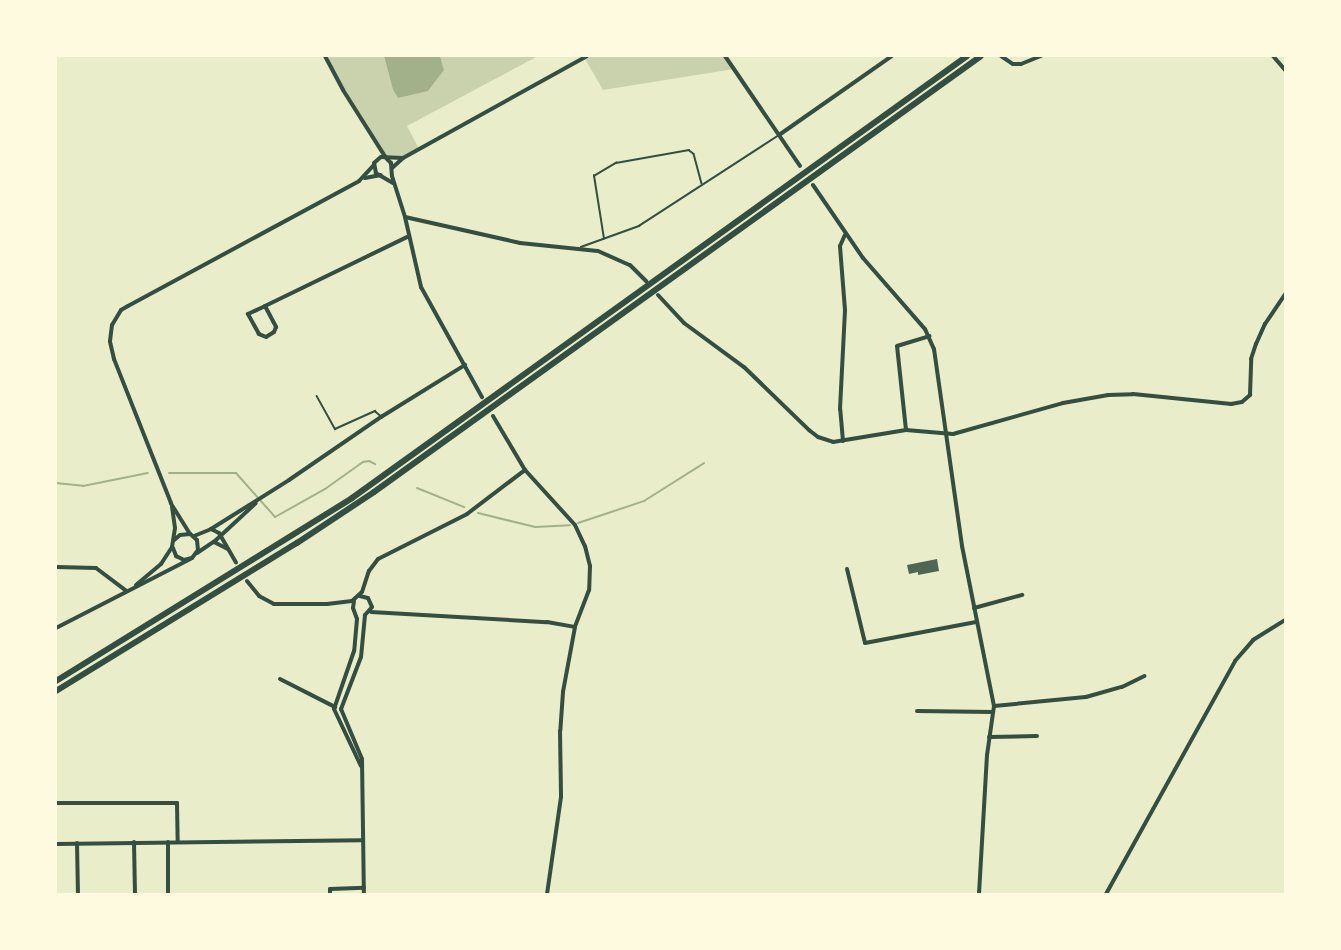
<!DOCTYPE html>
<style>
body{margin:0}
#map{position:relative;width:1341px;height:950px;overflow:hidden;background:#e9edc9;font-family:"DM Sans",sans-serif}
div>[style]{position:absolute}
.green>*{inset:0;background:#cad2ad}
.water>*{inset:0;background:#a3b18a}
.stream>*{height:2px;margin:-1px;padding:0 1px;transform-origin:1px;border-radius:1px;background:#a3b18a}
.building>*{inset:0;background:#4f6655}
.service>*{height:1.5px;margin:-0.75px;padding:0 0.75px;transform-origin:0.75px;border-radius:0.75px;background:#344e41}
.minor>*{height:4px;margin:-2px;padding:0 2px;transform-origin:2px;border-radius:2px;background:#344e41}
.trunk>*{height:6px;margin:-3px;padding:0 3px;transform-origin:3px;border-radius:3px;background:#344e41}
span{translate:-50% -50%;white-space:nowrap;text-align:center;line-height:1.15;-webkit-text-stroke:6px #fefae0;paint-order:stroke}
.frame{position:absolute;inset:0;border:57px solid #fefae0;pointer-events:none}
</style>
<div id="map">
<div class="green">
<div style="clip-path:polygon(325px 56px,384px 56px,393px 90px,398px 98px,444px 70px,440px 56px,538px 56px,407px 126px,419px 149px,403px 158px,387px 159px,343px 90px)"></div>
<div style="clip-path:polygon(587px 56px,725px 56px,734px 69px,603px 90px,584px 57px)"></div>
</div>
<div class="water">
<div style="clip-path:polygon(384px 56px,440px 56px,444px 70px,428px 91px,398px 98px,393px 90px)"></div>
</div>
<div class="stream">
<div style="left:169px;top:473px;width:67px"></div>
<div style="left:236px;top:473px;width:59px;rotate:48.4deg"></div>
<div style="left:275px;top:517px;width:57px;rotate:-29.2deg"></div>
<div style="left:325px;top:489px;width:47px;rotate:-35.4deg"></div>
<div style="left:363px;top:462px;width:6px;rotate:-9deg"></div>
<div style="left:369px;top:461px;width:7px;rotate:27deg"></div>
<div style="left:56px;top:483px;width:27px;rotate:6deg"></div>
<div style="left:83px;top:486px;width:66px;rotate:-11.3deg"></div>
<div style="left:417px;top:488px;width:51px;rotate:22deg"></div>
<div style="left:478px;top:513px;width:59px;rotate:13.8deg"></div>
<div style="left:535px;top:527px;width:35px;rotate:-3deg"></div>
<div style="left:578px;top:523px;width:70px;rotate:-18.4deg"></div>
<div style="left:644px;top:501px;width:71px;rotate:-32.3deg"></div>
</div>
<div class="building">
<div style="clip-path:polygon(937px 559px,939px 571px,918px 575px,918px 572px,909px 574px,907px 565px)"></div>
</div>
<div class="service">
<div style="left:604px;top:239px;width:64px;rotate:-99deg"></div>
<div style="left:594px;top:176px;width:26px;rotate:-31deg"></div>
<div style="left:616px;top:163px;width:74px;rotate:-10.1deg"></div>
<div style="left:689px;top:150px;width:6px;rotate:39deg"></div>
<div style="left:694px;top:154px;width:30px;rotate:75deg"></div>
<div style="left:581px;top:247px;width:62px;rotate:-19.9deg"></div>
<div style="left:639px;top:226px;width:167px;rotate:-33deg"></div>
<div style="left:317px;top:396px;width:38px;rotate:61deg"></div>
<div style="left:335px;top:429px;width:44px;rotate:-24.2deg"></div>
<div style="left:375px;top:411px;width:8px;rotate:40deg"></div>
</div>
<div class="minor">
<div style="left:325px;top:56px;width:38px;rotate:62deg"></div>
<div style="left:343px;top:90px;width:80px;rotate:57.7deg"></div>
<div style="left:725px;top:56px;width:133px;rotate:55.7deg"></div>
<div style="left:1001px;top:56px;width:14px;rotate:34deg"></div>
<div style="left:1013px;top:64px;width:8px"></div>
<div style="left:1021px;top:64px;width:22px;rotate:-22deg"></div>
<div style="left:1273px;top:56px;width:20px;rotate:49deg"></div>
<div style="left:779px;top:135px;width:138px;rotate:-35deg"></div>
<div style="left:387px;top:159px;width:6px;rotate:45deg"></div>
<div style="left:391px;top:163px;width:13px;rotate:86deg"></div>
<div style="left:392px;top:176px;width:43px;rotate:72.4deg"></div>
<div style="left:405px;top:217px;width:72px;rotate:77.1deg"></div>
<div style="left:421px;top:287px;width:126px;rotate:61deg"></div>
<div style="left:392px;top:168px;width:15px;rotate:-42deg"></div>
<div style="left:403px;top:158px;width:210px;rotate:-29deg"></div>
<div style="left:365px;top:178px;width:16px;rotate:-11deg"></div>
<div style="left:393px;top:183px;width:20px;rotate:-150deg"></div>
<div style="left:376px;top:173px;width:10px;rotate:-101deg"></div>
<div style="left:374px;top:163px;width:9px;rotate:-41deg"></div>
<div style="left:381px;top:157px;width:21px;rotate:3deg"></div>
<div style="left:813px;top:185px;width:88px;rotate:55.6deg"></div>
<div style="left:863px;top:258px;width:94px;rotate:48.9deg"></div>
<div style="left:925px;top:329px;width:22px;rotate:66deg"></div>
<div style="left:934px;top:349px;width:199px;rotate:81.9deg"></div>
<div style="left:962px;top:546px;width:163px;rotate:78.7deg"></div>
<div style="left:994px;top:706px;width:49px;rotate:98.1deg"></div>
<div style="left:987px;top:755px;width:139px;rotate:93.3deg"></div>
<div style="left:405px;top:217px;width:118px;rotate:12.7deg"></div>
<div style="left:520px;top:243px;width:78px;rotate:5.9deg"></div>
<div style="left:598px;top:251px;width:35px;rotate:24deg"></div>
<div style="left:630px;top:265px;width:23px;rotate:45deg"></div>
<div style="left:658px;top:295px;width:38px;rotate:47deg"></div>
<div style="left:684px;top:323px;width:74px;rotate:36.3deg"></div>
<div style="left:744px;top:367px;width:91px;rotate:44.1deg"></div>
<div style="left:809px;top:430px;width:11px;rotate:38deg"></div>
<div style="left:818px;top:437px;width:16px;rotate:18deg"></div>
<div style="left:833px;top:442px;width:74px;rotate:-9.3deg"></div>
<div style="left:906px;top:430px;width:47px;rotate:4.9deg"></div>
<div style="left:953px;top:434px;width:114px;rotate:-15.7deg"></div>
<div style="left:1063px;top:403px;width:46px;rotate:-10.1deg"></div>
<div style="left:1108px;top:395px;width:25px;rotate:-2deg"></div>
<div style="left:1133px;top:394px;width:99px;rotate:5.8deg"></div>
<div style="left:1231px;top:404px;width:11px;rotate:-10deg"></div>
<div style="left:1242px;top:402px;width:11px;rotate:-41deg"></div>
<div style="left:1250px;top:395px;width:36px;rotate:-88deg"></div>
<div style="left:1251px;top:359px;width:16px;rotate:-72deg"></div>
<div style="left:1256px;top:344px;width:22px;rotate:-66deg"></div>
<div style="left:1265px;top:324px;width:37px;rotate:-56deg"></div>
<div style="left:265px;top:306px;width:24px;rotate:62deg"></div>
<div style="left:276px;top:327px;width:5px;rotate:112deg"></div>
<div style="left:274px;top:332px;width:9px;rotate:148deg"></div>
<div style="left:266px;top:337px;width:8px;rotate:-157deg"></div>
<div style="left:259px;top:334px;width:23px;rotate:-119deg"></div>
<div style="left:248px;top:314px;width:19px;rotate:-25deg"></div>
<div style="left:265px;top:306px;width:160px;rotate:-25.9deg"></div>
<div style="left:493px;top:416px;width:63px;rotate:59.3deg"></div>
<div style="left:525px;top:470px;width:74px;rotate:47.7deg"></div>
<div style="left:575px;top:525px;width:23px;rotate:65deg"></div>
<div style="left:585px;top:546px;width:21px;rotate:76deg"></div>
<div style="left:590px;top:566px;width:24px;rotate:92deg"></div>
<div style="left:589px;top:590px;width:40px;rotate:111deg"></div>
<div style="left:575px;top:627px;width:66px;rotate:100.5deg"></div>
<div style="left:563px;top:692px;width:39px;rotate:94deg"></div>
<div style="left:560px;top:731px;width:66px;rotate:89.1deg"></div>
<div style="left:561px;top:797px;width:98px;rotate:98.2deg"></div>
<div style="left:906px;top:430px;width:84px;rotate:-96.1deg"></div>
<div style="left:897px;top:346px;width:34px;rotate:-17deg"></div>
<div style="left:843px;top:441px;width:32px;rotate:-95deg"></div>
<div style="left:840px;top:409px;width:99px;rotate:-87.1deg"></div>
<div style="left:845px;top:310px;width:64px;rotate:-94.5deg"></div>
<div style="left:840px;top:246px;width:12px;rotate:-66deg"></div>
<div style="left:211px;top:529px;width:9px;rotate:27deg"></div>
<div style="left:219px;top:533px;width:34px;rotate:60deg"></div>
<div style="left:190px;top:534px;width:36px;rotate:-122deg"></div>
<div style="left:171px;top:503px;width:155px;rotate:-111.6deg"></div>
<div style="left:114px;top:359px;width:18px;rotate:-103deg"></div>
<div style="left:110px;top:341px;width:16px;rotate:-83deg"></div>
<div style="left:112px;top:325px;width:17px;rotate:-59deg"></div>
<div style="left:121px;top:310px;width:8px;rotate:-30deg"></div>
<div style="left:128px;top:306px;width:263px;rotate:-28.4deg"></div>
<div style="left:359px;top:181px;width:22px;rotate:-47deg"></div>
<div style="left:194px;top:536px;width:18px;rotate:-22deg"></div>
<div style="left:211px;top:529px;width:92px;rotate:-32.1deg"></div>
<div style="left:289px;top:480px;width:112px;rotate:-34.4deg"></div>
<div style="left:381px;top:417px;width:99px;rotate:-31.8deg"></div>
<div style="left:214px;top:542px;width:16px;rotate:27deg"></div>
<div style="left:173px;top:548px;width:9px;rotate:69deg"></div>
<div style="left:176px;top:556px;width:9px;rotate:27deg"></div>
<div style="left:184px;top:560px;width:8px;rotate:-14deg"></div>
<div style="left:192px;top:558px;width:10px;rotate:-53deg"></div>
<div style="left:198px;top:550px;width:10px;rotate:-96deg"></div>
<div style="left:197px;top:540px;width:9px;rotate:-139deg"></div>
<div style="left:190px;top:534px;width:10px;rotate:174deg"></div>
<div style="left:180px;top:535px;width:8px;rotate:140deg"></div>
<div style="left:197px;top:553px;width:23px;rotate:-34deg"></div>
<div style="left:216px;top:540px;width:54px;rotate:-42.8deg"></div>
<div style="left:56px;top:567px;width:40px;rotate:1.4deg"></div>
<div style="left:96px;top:568px;width:38px;rotate:37deg"></div>
<div style="left:847px;top:569px;width:76px;rotate:76.3deg"></div>
<div style="left:865px;top:643px;width:113px;rotate:-10.7deg"></div>
<div style="left:247px;top:581px;width:19px;rotate:51deg"></div>
<div style="left:259px;top:596px;width:17px;rotate:28deg"></div>
<div style="left:274px;top:604px;width:53px"></div>
<div style="left:327px;top:604px;width:25px;rotate:-7deg"></div>
<div style="left:352px;top:601px;width:13px;rotate:-42deg"></div>
<div style="left:362px;top:592px;width:22px;rotate:-72deg"></div>
<div style="left:369px;top:571px;width:15px;rotate:-53deg"></div>
<div style="left:378px;top:559px;width:100px;rotate:-26.8deg"></div>
<div style="left:467px;top:514px;width:73px;rotate:-37.2deg"></div>
<div style="left:136px;top:585px;width:33px;rotate:-40deg"></div>
<div style="left:161px;top:564px;width:20px;rotate:-57deg"></div>
<div style="left:172px;top:547px;width:19px;rotate:-81deg"></div>
<div style="left:175px;top:528px;width:21px;rotate:-98deg"></div>
<div style="left:360px;top:596px;width:8px;rotate:14deg"></div>
<div style="left:368px;top:598px;width:10px;rotate:66deg"></div>
<div style="left:372px;top:607px;width:11px;rotate:131deg"></div>
<div style="left:365px;top:615px;width:42px;rotate:95.4deg"></div>
<div style="left:361px;top:657px;width:56px;rotate:111deg"></div>
<div style="left:341px;top:709px;width:54px;rotate:67.2deg"></div>
<div style="left:362px;top:759px;width:135px;rotate:89.2deg"></div>
<div style="left:354px;top:601px;width:7px;rotate:98deg"></div>
<div style="left:353px;top:608px;width:12px;rotate:70deg"></div>
<div style="left:357px;top:619px;width:32px;rotate:95deg"></div>
<div style="left:354px;top:651px;width:61px;rotate:109deg"></div>
<div style="left:334px;top:709px;width:63px;rotate:64.7deg"></div>
<div style="left:974px;top:608px;width:50px;rotate:-15.2deg"></div>
<div style="left:371px;top:612px;width:176px;rotate:3.3deg"></div>
<div style="left:547px;top:622px;width:28px;rotate:10deg"></div>
<div style="left:56px;top:628px;width:151px;rotate:-27.2deg"></div>
<div style="left:280px;top:679px;width:62px;rotate:27deg"></div>
<div style="left:994px;top:706px;width:92px;rotate:-5.6deg"></div>
<div style="left:1086px;top:697px;width:37px;rotate:-16deg"></div>
<div style="left:1122px;top:687px;width:25px;rotate:-26deg"></div>
<div style="left:917px;top:711px;width:76px;rotate:0.8deg"></div>
<div style="left:989px;top:737px;width:48px;rotate:-1.2deg"></div>
<div style="left:56px;top:803px;width:121px"></div>
<div style="left:177px;top:803px;width:39px;rotate:89deg"></div>
<div style="left:134px;top:842px;width:52px;rotate:88.9deg"></div>
<div style="left:168px;top:842px;width:52px;rotate:90deg"></div>
<div style="left:77px;top:843px;width:51px;rotate:88.9deg"></div>
<div style="left:56px;top:844px;width:307px;rotate:-0.7deg"></div>
<div style="left:330px;top:894px;width:5px;rotate:-90deg"></div>
<div style="left:330px;top:889px;width:34px;rotate:-2deg"></div>
<div style="left:1106px;top:894px;width:266px;rotate:-61deg"></div>
<div style="left:1235px;top:661px;width:28px;rotate:-49deg"></div>
<div style="left:1253px;top:640px;width:39px;rotate:-32deg"></div>
</div>
<div class="trunk">
<div style="left:56px;top:681px;width:348px;rotate:-31.7deg"></div>
<div style="left:352px;top:498px;width:757px;rotate:-35.7deg"></div>
<div style="left:56px;top:691px;width:283px;rotate:-31.6deg"></div>
<div style="left:297px;top:543px;width:92px;rotate:-33.5deg"></div>
<div style="left:374px;top:492px;width:747px;rotate:-35.69deg"></div>
</div>
<div class="frame"></div>
</div>
